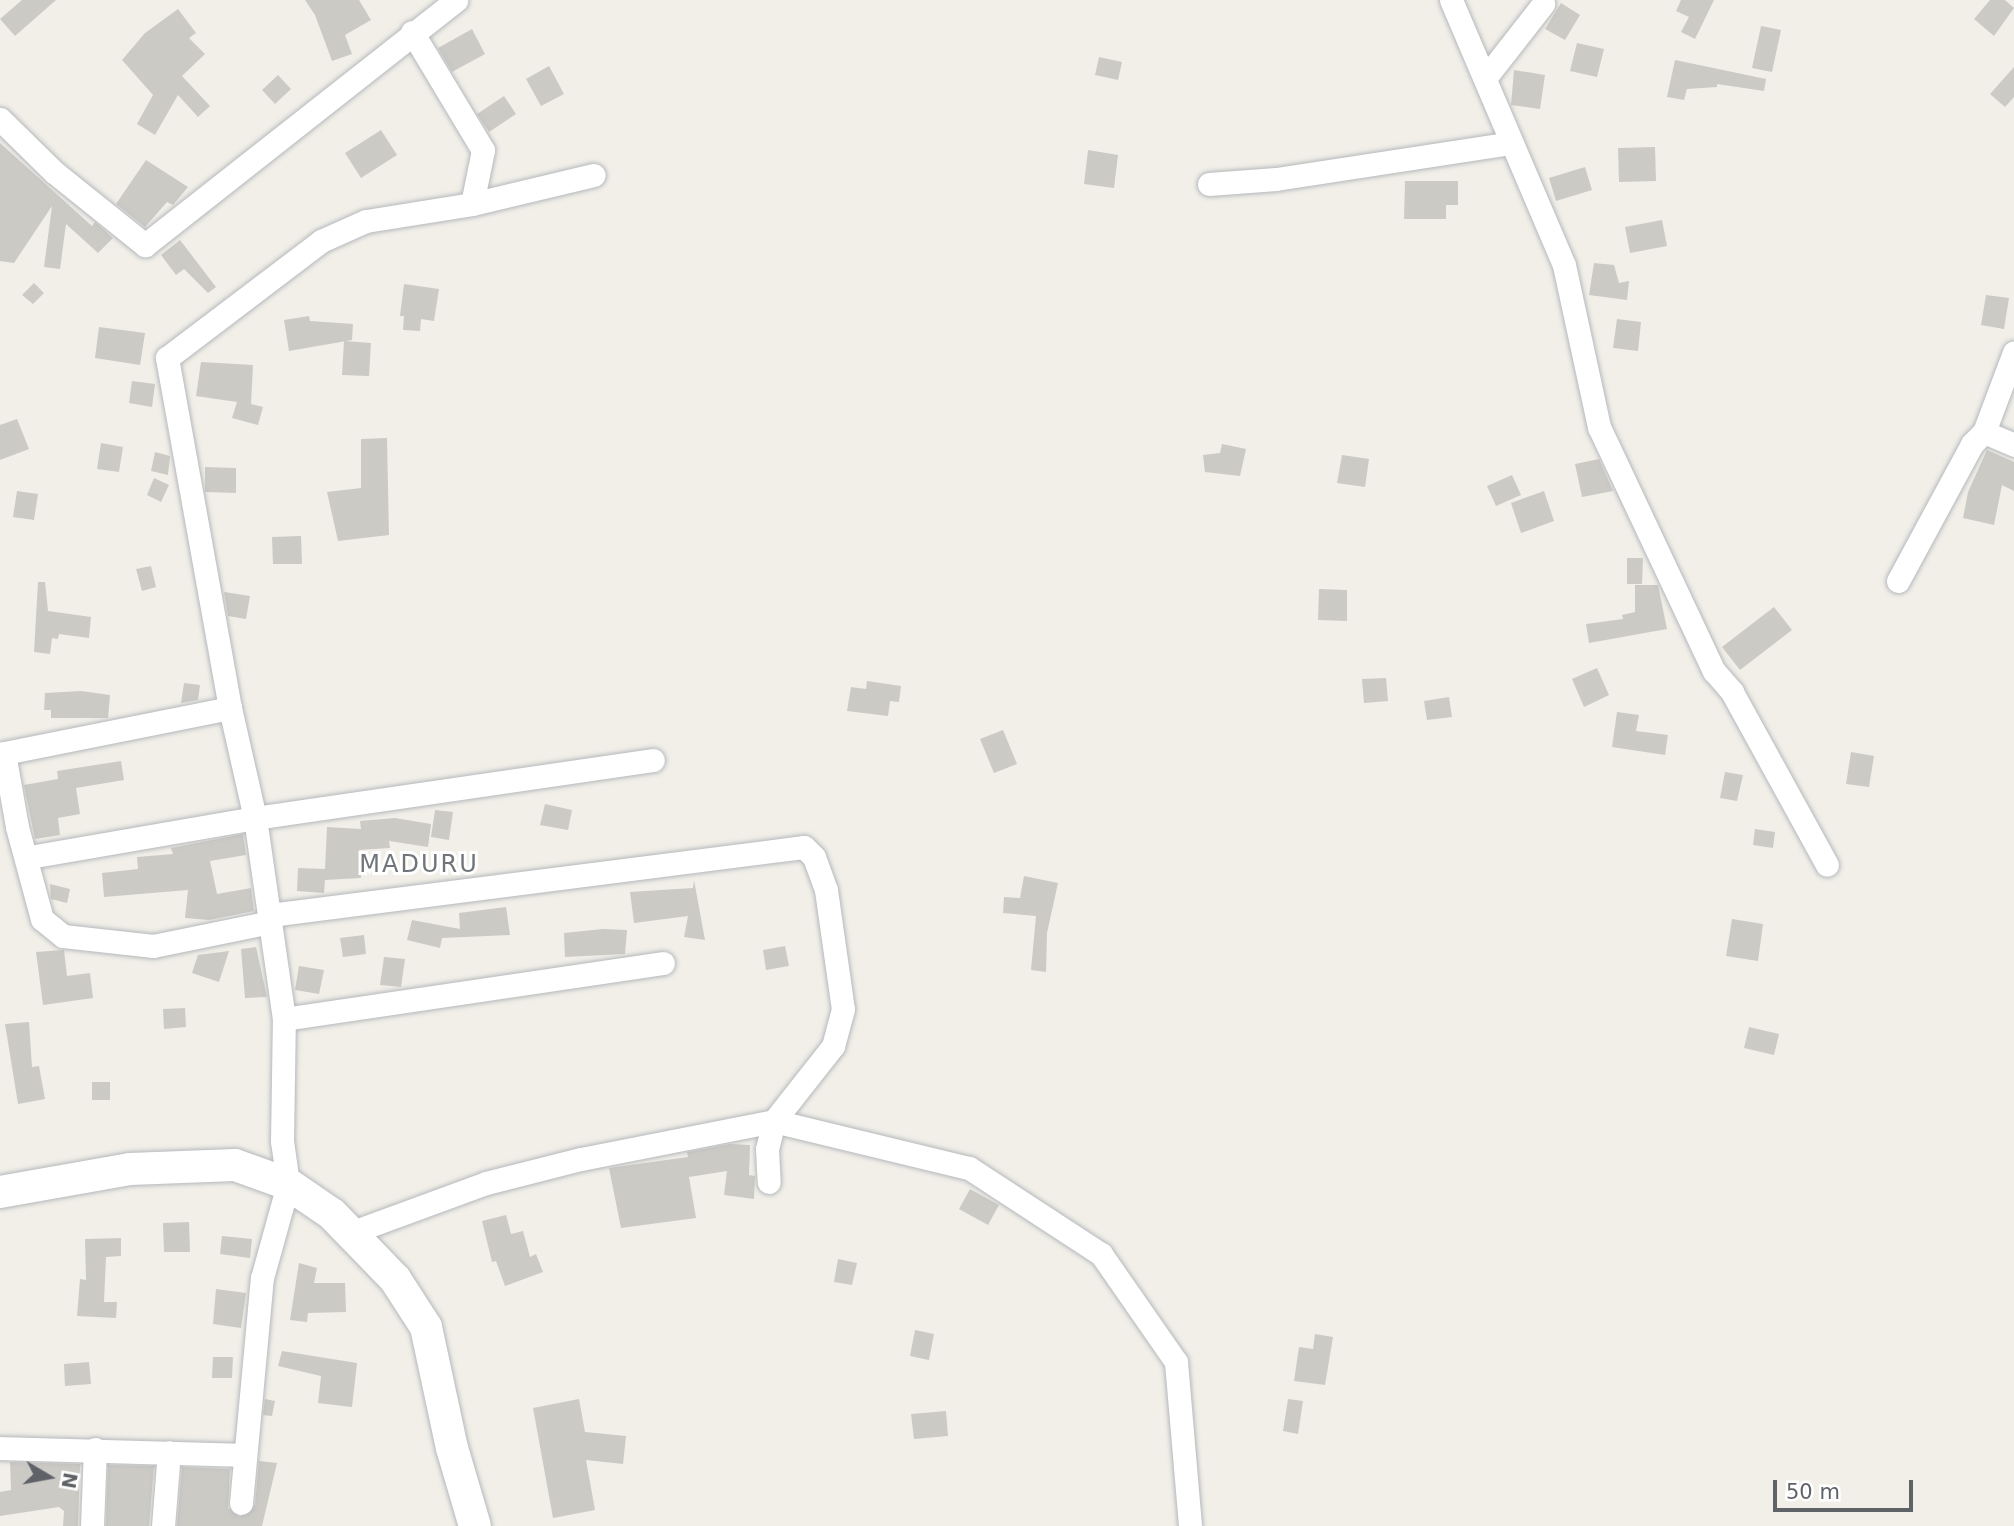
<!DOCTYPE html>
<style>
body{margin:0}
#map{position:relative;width:2014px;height:1526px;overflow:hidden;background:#f1efe8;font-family:"DejaVu Sans",sans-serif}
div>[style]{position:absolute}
.building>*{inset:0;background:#cccac5}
.roads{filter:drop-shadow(0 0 2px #b5b8bc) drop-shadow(0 0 2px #b5b8bc)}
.street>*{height:23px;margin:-11.5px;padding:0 11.5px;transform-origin:11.5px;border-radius:11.5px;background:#fff}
.secondary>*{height:32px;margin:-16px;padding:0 16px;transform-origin:16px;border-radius:16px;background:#fff}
span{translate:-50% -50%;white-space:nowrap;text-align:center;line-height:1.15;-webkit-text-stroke:6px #fff;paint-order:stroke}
.quarter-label{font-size:24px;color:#70757a;letter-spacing:2px}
.north{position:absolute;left:14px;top:1442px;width:70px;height:70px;-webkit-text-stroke:5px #fff;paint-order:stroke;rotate:100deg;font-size:19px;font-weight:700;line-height:28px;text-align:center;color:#5f6368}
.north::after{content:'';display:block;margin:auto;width:24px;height:32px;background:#5f6368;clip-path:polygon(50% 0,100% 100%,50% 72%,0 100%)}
.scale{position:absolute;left:1773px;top:1480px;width:140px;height:32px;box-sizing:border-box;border:4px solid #5f6368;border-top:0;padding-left:9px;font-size:21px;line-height:24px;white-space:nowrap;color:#5f6368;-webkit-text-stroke:5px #fff;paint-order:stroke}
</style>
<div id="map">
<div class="building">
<div style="clip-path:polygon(22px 0,56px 0,15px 36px,0 19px)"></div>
<div style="clip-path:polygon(305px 0,359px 0,371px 20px,345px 35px,352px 54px,332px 61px,315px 15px)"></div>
<div style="clip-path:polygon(1681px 0,1714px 0,1695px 39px,1681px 32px,1689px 17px,1676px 11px)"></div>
<div style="clip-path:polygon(1990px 0,2005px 0,2014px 8px,1994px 36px,1974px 19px)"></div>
<div style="clip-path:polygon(1561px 3px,1580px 15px,1565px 40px,1545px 29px)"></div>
<div style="clip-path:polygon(178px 9px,196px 33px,189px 38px,205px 54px,182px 76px,210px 106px,198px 117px,178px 95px,155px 135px,137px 124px,153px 95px,122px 60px,145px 33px)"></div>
<div style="clip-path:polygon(1761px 26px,1781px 30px,1772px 72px,1752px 68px)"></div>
<div style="clip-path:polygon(472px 29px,485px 54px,452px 72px,438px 48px)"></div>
<div style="clip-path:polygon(1577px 43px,1604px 49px,1597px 77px,1570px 71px)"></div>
<div style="clip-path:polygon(1099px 57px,1122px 62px,1118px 80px,1095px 75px)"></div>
<div style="clip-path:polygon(1675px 60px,1766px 79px,1764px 91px,1717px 84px,1717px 87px,1687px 89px,1684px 100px,1667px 97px)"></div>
<div style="clip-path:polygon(549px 66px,564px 94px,541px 106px,526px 79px)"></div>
<div style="clip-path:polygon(2014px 67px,2014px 97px,2005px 107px,1990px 94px)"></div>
<div style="clip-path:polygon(1514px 70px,1545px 75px,1540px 109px,1511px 105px)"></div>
<div style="clip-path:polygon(278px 75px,291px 89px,275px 104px,262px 90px)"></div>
<div style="clip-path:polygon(504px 96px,516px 114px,489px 132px,477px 114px)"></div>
<div style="clip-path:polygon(381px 130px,397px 155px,361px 178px,345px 153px)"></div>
<div style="clip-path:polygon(0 143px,92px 226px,95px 222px,113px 238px,98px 253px,66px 224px,60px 269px,44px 267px,52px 206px,14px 263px,0 261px)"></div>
<div style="clip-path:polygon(1655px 147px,1656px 181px,1619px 182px,1618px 148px)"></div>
<div style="clip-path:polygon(1088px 150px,1118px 155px,1114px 188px,1084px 184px)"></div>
<div style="clip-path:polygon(146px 160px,188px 187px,173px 205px,167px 202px,145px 227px,116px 204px)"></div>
<div style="clip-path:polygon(1585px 167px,1592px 190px,1556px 201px,1549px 178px)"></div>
<div style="clip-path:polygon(1405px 181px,1458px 181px,1458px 205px,1446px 205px,1446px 219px,1404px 219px)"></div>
<div style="clip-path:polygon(1662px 220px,1667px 246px,1630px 253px,1625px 227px)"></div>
<div style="clip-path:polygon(180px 240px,216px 287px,208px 293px,184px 269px,176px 275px,161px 255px)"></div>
<div style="clip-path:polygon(1594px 263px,1614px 265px,1619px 283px,1629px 281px,1627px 300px,1589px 295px)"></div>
<div style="clip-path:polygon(34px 283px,44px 293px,33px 304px,22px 295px)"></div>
<div style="clip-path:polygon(404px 284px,439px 289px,434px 321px,421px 319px,420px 331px,403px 330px,404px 316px,400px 316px)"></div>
<div style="clip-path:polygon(1986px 295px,2009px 298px,2004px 329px,1981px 325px)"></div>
<div style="clip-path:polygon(309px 316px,310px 321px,353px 324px,352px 340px,289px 351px,284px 320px)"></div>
<div style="clip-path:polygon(1617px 319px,1641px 322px,1638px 351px,1613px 348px)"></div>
<div style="clip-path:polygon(99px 327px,145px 333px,140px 365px,95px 358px)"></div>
<div style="clip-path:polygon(344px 341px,371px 343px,369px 376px,342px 375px)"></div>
<div style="clip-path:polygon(201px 362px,253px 365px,251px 404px,263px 407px,258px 425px,232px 418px,237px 402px,196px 396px)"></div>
<div style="clip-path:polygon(132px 381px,155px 384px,152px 407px,129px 403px)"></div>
<div style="clip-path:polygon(17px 419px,29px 449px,0 460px,0 425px)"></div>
<div style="clip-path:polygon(387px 438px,389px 535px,338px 541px,327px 492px,361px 488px,361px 439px)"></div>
<div style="clip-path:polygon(101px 443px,123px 447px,119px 472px,97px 469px)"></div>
<div style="clip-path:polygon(1222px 444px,1246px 449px,1240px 476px,1205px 472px,1203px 455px,1220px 453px)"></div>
<div style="clip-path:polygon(1987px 450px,2014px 462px,2014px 491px,2002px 485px,1994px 525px,1963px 518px,1968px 492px)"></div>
<div style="clip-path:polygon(155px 452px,170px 456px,168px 475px,151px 471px)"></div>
<div style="clip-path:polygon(1342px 455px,1369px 459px,1365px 487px,1337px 483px)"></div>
<div style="clip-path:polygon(1599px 459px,1613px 491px,1582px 497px,1575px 464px)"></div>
<div style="clip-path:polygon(205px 467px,236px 468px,236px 493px,205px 492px)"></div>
<div style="clip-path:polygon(1512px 475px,1521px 495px,1496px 506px,1487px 486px)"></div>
<div style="clip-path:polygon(154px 478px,169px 485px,161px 502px,147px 495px)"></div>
<div style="clip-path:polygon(17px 491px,38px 494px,34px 520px,13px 517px)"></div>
<div style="clip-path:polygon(1544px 491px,1554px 521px,1521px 533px,1511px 503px)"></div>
<div style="clip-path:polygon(301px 536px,302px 564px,273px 564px,272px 537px)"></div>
<div style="clip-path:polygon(1627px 558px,1643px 558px,1642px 584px,1627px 584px)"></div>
<div style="clip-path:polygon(151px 566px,156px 587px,142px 591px,136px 569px)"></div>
<div style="clip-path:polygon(38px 582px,45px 582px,48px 611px,91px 617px,89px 638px,59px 634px,58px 639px,52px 638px,50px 654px,34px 652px)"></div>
<div style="clip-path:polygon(1635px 585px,1658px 585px,1667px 629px,1589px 643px,1586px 624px,1623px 619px,1622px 615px,1635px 612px)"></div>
<div style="clip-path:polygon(1319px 589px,1347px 590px,1347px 621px,1318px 620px)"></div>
<div style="clip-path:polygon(224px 592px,250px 596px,246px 619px,228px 616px)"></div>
<div style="clip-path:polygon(1774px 607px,1792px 630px,1740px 670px,1722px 647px)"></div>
<div style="clip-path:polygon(1597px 668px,1609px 695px,1584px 707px,1572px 679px)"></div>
<div style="clip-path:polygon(1386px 678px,1388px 701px,1364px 703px,1362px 679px)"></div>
<div style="clip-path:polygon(867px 681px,901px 686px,899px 702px,890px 701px,888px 716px,847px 711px,851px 687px,866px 689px)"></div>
<div style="clip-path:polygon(184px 683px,200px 685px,198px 700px,181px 703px)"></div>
<div style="clip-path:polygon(81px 691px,110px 695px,108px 718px,51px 718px,51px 710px,44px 710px,45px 693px)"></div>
<div style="clip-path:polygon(1449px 697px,1452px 717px,1427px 720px,1424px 701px)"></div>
<div style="clip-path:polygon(1617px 712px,1639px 715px,1636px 731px,1668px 735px,1665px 755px,1612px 747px)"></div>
<div style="clip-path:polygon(1003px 730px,1017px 764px,994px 773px,980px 739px)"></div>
<div style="clip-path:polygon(1851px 752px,1874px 756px,1869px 787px,1846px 784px)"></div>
<div style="clip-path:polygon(121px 761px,124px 780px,76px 788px,80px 814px,58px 818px,60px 835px,35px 839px,24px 785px,58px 779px,57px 771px)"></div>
<div style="clip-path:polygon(1725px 772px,1743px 775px,1737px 801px,1720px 798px)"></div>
<div style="clip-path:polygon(545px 804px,572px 810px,568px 830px,540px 825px)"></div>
<div style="clip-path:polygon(435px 810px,453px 812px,449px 840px,431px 837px)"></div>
<div style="clip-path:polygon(395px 818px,431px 824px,428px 847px,389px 841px,390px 848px,359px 850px,361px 878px,325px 880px,324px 893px,297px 891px,298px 868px,325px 869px,327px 827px,361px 829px,360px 821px)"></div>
<div style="clip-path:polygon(1755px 829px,1775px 832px,1773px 848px,1753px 845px)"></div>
<div style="clip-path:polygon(243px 834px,246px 855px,210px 861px,217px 894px,251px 888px,254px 911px,209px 920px,185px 918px,188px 890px,104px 897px,102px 873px,138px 869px,137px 857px,173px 854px,171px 848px)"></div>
<div style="clip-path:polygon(1024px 876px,1058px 883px,1047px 933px,1046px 972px,1031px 970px,1036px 916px,1003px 913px,1004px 897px,1020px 898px)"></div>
<div style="clip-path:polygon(694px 880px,705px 940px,684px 937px,688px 916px,634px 923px,630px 892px,693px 888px)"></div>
<div style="clip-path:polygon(50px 884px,70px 889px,67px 903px,51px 899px)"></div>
<div style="clip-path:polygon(506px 907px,510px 935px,442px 938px,440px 948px,407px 940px,412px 920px,460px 929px,459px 913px)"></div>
<div style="clip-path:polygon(1732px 919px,1763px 924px,1758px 961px,1726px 956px)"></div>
<div style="clip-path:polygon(603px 929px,627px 930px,625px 954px,565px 957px,564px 933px)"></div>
<div style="clip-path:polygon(364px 935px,366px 954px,343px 957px,340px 938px)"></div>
<div style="clip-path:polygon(785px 946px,789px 966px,766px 970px,763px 950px)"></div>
<div style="clip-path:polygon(256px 947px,267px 997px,245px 998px,241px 949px)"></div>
<div style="clip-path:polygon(64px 950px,67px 976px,90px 973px,93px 998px,43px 1005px,36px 952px)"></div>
<div style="clip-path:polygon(229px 951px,219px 982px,192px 973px,198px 955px)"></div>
<div style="clip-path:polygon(384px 957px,405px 959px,401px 987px,380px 985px)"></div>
<div style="clip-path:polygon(299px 966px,324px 970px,319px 994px,295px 990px)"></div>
<div style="clip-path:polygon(185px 1008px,186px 1027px,164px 1029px,163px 1009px)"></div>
<div style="clip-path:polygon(29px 1022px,32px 1067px,39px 1066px,45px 1099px,18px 1104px,5px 1024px)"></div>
<div style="clip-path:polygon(1749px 1027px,1779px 1034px,1774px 1055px,1744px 1048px)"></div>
<div style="clip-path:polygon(92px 1082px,110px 1082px,110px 1100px,92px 1100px)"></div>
<div style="clip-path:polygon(730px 1144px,750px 1145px,749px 1175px,755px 1176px,754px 1199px,724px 1195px,727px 1171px,689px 1177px,696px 1218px,621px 1228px,609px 1168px,688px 1157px,687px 1152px)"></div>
<div style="clip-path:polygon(970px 1189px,999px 1205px,988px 1225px,959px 1209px)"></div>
<div style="clip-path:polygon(506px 1215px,511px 1234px,523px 1231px,530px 1257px,536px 1254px,543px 1272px,505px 1286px,496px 1261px,492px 1262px,482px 1221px)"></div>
<div style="clip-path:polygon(189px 1222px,190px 1252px,164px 1252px,163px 1223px)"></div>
<div style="clip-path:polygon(222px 1236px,252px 1239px,250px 1258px,220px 1254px)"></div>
<div style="clip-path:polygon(121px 1238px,121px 1256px,106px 1257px,104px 1302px,117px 1302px,116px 1318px,77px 1316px,80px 1279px,86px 1280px,85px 1239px)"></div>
<div style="clip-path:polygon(838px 1259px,857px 1263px,852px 1285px,834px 1282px)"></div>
<div style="clip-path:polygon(299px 1263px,317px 1268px,314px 1283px,345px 1283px,346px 1312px,308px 1313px,307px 1322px,290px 1320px)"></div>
<div style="clip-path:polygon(216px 1289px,246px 1293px,241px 1328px,213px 1324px)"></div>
<div style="clip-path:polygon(915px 1330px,934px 1334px,929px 1360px,910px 1356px)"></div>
<div style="clip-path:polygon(1315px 1334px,1333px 1337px,1325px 1385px,1294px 1381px,1299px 1347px,1313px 1349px)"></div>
<div style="clip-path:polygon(282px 1351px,357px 1363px,352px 1407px,318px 1403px,321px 1376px,278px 1366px)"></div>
<div style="clip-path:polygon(213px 1357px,233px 1357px,232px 1378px,212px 1378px)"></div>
<div style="clip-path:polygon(89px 1362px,91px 1384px,65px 1386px,64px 1364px)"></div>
<div style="clip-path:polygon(265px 1399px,275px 1401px,272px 1416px,263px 1415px)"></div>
<div style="clip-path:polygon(579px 1399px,585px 1432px,626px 1436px,623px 1464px,586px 1460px,595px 1510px,553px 1518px,533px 1408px)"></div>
<div style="clip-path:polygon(1288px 1399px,1303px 1401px,1298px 1434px,1283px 1431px)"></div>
<div style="clip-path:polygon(946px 1411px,948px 1436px,914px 1439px,911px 1414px)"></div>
<div style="clip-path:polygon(259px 1461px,277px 1463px,262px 1526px,177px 1526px,182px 1467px,230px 1469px,228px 1508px,240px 1517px,255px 1505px)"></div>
<div style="clip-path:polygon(10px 1462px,80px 1464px,78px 1526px,63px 1526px,64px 1511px,59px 1507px,0 1516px,0 1492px,11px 1490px)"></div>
<div style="clip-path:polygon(108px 1465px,154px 1466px,149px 1526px,106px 1526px)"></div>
</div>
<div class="roads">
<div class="street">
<div style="left:1451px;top:0;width:288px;rotate:66.9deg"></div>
<div style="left:1564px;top:265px;width:166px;rotate:77.8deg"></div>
<div style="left:1599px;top:427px;width:270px;rotate:64.8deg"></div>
<div style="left:1714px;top:671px;width:28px;rotate:49deg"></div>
<div style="left:1732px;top:692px;width:197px;rotate:61.2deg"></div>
<div style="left:412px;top:32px;width:138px;rotate:59deg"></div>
<div style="left:483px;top:150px;width:55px;rotate:101.5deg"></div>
<div style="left:1486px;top:77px;width:93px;rotate:-52deg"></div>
<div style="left:0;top:119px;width:76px;rotate:44.5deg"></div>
<div style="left:54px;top:172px;width:117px;rotate:38.7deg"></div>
<div style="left:145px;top:245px;width:396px;rotate:-38.2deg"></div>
<div style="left:1209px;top:184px;width:67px;rotate:-4.3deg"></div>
<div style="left:1276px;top:179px;width:238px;rotate:-8.7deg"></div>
<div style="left:1984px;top:432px;width:33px;rotate:23deg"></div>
<div style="left:1898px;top:581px;width:156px;rotate:-61.6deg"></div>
<div style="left:1972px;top:444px;width:17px;rotate:-45deg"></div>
<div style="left:1984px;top:432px;width:85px;rotate:-69.4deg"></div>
<div style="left:230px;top:708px;width:230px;rotate:168.7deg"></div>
<div style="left:4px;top:753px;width:75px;rotate:80deg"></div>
<div style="left:17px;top:827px;width:95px;rotate:74.8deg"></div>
<div style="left:42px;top:919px;width:27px;rotate:39deg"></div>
<div style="left:63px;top:936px;width:91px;rotate:6.3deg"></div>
<div style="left:153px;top:946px;width:120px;rotate:-11.5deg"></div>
<div style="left:29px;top:857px;width:229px;rotate:-9.8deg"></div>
<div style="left:255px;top:818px;width:402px;rotate:-8.3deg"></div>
<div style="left:270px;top:915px;width:538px;rotate:-7.26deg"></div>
<div style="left:804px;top:847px;width:14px;rotate:45deg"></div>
<div style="left:814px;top:857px;width:35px;rotate:70deg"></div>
<div style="left:826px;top:890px;width:120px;rotate:81.9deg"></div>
<div style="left:843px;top:1009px;width:38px;rotate:105deg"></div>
<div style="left:833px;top:1046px;width:95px;rotate:128.2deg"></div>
<div style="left:774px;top:1121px;width:29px;rotate:104deg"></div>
<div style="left:767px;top:1149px;width:33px;rotate:87deg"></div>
<div style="left:284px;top:1019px;width:383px;rotate:-8.4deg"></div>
<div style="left:350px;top:1233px;width:145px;rotate:-20.2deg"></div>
<div style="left:486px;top:1183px;width:98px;rotate:-14.2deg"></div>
<div style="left:581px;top:1159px;width:197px;rotate:-11.1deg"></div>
<div style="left:774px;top:1121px;width:201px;rotate:13.6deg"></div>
<div style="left:969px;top:1168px;width:158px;rotate:33.1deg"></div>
<div style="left:1101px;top:1254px;width:131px;rotate:55.2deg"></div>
<div style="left:1176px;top:1362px;width:165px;rotate:85.1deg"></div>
<div style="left:0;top:1448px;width:245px;rotate:1.6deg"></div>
<div style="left:241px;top:1503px;width:226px;rotate:-84.7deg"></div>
<div style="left:262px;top:1278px;width:98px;rotate:-74.5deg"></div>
<div style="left:288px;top:1184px;width:43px;rotate:-97.9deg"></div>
<div style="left:282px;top:1141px;width:122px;rotate:-89.1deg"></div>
<div style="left:284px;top:1019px;width:203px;rotate:-98.2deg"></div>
<div style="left:255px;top:818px;width:113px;rotate:-102.8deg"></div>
<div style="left:230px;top:708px;width:356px;rotate:-100.2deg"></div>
<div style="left:167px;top:358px;width:193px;rotate:-37.2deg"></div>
<div style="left:321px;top:241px;width:49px;rotate:-24deg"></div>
<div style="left:366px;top:221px;width:107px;rotate:-9.1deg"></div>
<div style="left:472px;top:204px;width:125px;rotate:-13.4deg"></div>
<div style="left:92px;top:1526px;width:77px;rotate:-87.8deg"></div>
<div style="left:163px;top:1526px;width:74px;rotate:-85.4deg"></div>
</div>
<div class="secondary">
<div style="left:0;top:1192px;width:132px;rotate:-10deg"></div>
<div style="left:130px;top:1169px;width:105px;rotate:-2.2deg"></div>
<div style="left:235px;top:1165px;width:56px;rotate:19.7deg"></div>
<div style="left:288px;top:1184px;width:53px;rotate:34.3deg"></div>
<div style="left:332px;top:1214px;width:91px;rotate:45.9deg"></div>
<div style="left:395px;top:1279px;width:57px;rotate:57.1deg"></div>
<div style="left:426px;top:1327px;width:124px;rotate:77.9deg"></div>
<div style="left:452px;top:1448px;width:81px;rotate:73.6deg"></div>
</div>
</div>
<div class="quarter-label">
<span style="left:419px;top:865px">MADURU</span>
</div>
<div class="north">N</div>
<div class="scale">50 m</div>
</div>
